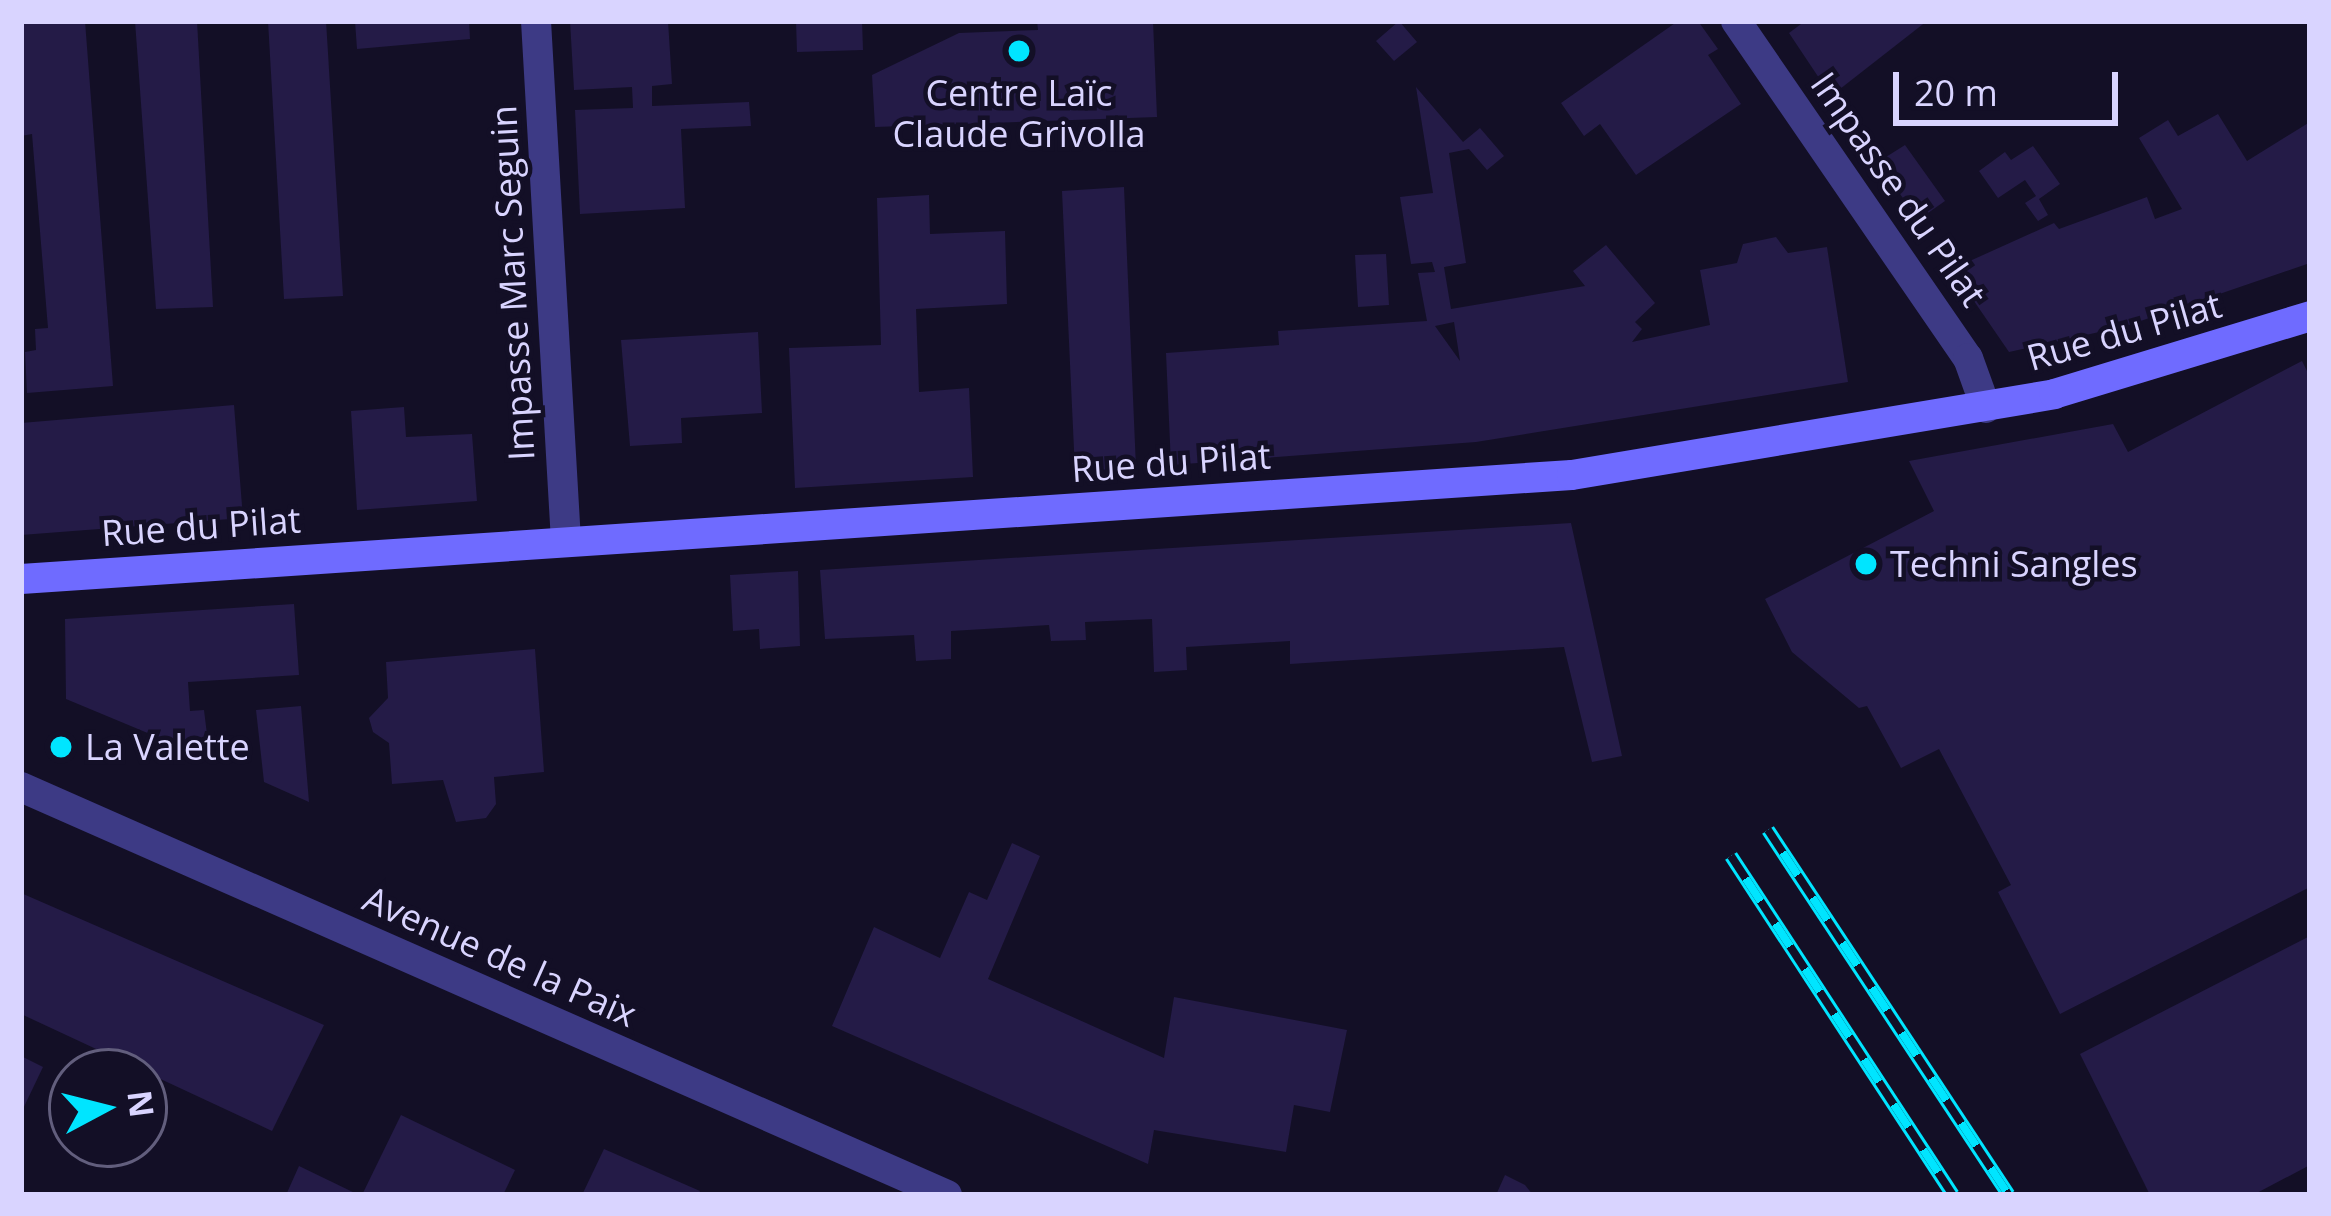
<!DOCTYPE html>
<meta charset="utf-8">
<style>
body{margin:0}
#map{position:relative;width:2331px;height:1216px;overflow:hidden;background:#130f26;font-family:"Open Sans",sans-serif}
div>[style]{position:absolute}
.building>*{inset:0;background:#241b47}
.lane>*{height:30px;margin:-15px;padding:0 15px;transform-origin:15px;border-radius:15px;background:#3d3a85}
.street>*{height:30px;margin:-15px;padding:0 15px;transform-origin:15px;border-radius:15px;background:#3d3a85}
.secondary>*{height:30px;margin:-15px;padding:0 15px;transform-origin:15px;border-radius:15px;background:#6f6bff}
.rail>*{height:14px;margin-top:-7px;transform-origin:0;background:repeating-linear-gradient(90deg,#130f26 0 27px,#00e5ff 0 54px);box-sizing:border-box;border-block:3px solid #00e5ff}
.dots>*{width:33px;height:33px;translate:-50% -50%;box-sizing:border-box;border:6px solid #130f26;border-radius:50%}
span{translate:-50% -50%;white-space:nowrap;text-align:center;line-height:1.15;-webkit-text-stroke:9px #130f26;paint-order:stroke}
.poi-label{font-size:36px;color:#d9d4ff}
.left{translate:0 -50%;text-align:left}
.street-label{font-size:36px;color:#d9d4ff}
.frame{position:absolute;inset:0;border:24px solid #d9d4ff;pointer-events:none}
.north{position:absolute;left:48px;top:1048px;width:120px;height:120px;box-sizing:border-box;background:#130f26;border:3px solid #625e7d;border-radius:50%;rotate:83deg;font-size:33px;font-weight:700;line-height:48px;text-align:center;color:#d9d4ff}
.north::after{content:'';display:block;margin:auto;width:42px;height:54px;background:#00e5ff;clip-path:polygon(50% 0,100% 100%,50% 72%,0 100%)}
.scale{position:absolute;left:1893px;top:72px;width:225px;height:54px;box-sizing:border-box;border:6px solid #d9d4ff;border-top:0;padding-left:15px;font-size:36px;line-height:42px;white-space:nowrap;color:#d9d4ff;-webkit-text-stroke:9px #130f26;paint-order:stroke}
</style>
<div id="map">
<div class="building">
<div style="clip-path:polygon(21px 21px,85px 21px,113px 386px,27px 393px,25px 352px,36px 350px,35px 329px,48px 328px,32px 134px,21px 136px)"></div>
<div style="clip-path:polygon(135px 21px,197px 21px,213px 307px,156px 309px)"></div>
<div style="clip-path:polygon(268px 21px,326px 21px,343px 296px,284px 299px)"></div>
<div style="clip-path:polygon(355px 21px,469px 21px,470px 39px,357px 49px)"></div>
<div style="clip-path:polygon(570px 21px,668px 21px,672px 84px,652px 86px,652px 106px,749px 102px,751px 126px,681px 129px,685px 208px,580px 214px,575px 110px,633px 108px,632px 87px,574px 90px)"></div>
<div style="clip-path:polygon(796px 21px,862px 21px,863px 50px,797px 52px)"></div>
<div style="clip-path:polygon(1037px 21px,1153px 21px,1157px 117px,875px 127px,872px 75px,959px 33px,1038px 30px)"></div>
<div style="clip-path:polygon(1399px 21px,1417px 42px,1394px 61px,1376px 41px)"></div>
<div style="clip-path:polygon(1678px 21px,1698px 21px,1718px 49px,1708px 55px,1741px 104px,1636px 175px,1600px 124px,1584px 136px,1561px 103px)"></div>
<div style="clip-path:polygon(1805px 21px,1927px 21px,1831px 96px,1789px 33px)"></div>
<div style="clip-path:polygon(evenodd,1416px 87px,1463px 142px,1480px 128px,1504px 156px,1487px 170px,1469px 149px,1449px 153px,1466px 263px,1444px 267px,1451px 309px,1585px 286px,1573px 271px,1606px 245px,1655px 303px,1635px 322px,1642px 329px,1632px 342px,1710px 325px,1700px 270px,1737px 263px,1743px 244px,1776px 237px,1788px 253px,1827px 247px,1848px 382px,1476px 442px,1171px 465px,1166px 353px,1279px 345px,1278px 331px,1427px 321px,1418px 273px,1435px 272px,1432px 262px,1411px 264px,1400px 197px,1433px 193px,1416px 87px,1454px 322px,1460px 361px,1435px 326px,1454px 322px)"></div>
<div style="clip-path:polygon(2218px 114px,2247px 161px,2310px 122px,2310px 263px,2126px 326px,2009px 352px,1952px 269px,2054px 223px,2059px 229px,2147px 197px,2155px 219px,2182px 209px,2139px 138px,2168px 120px,2178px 136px)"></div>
<div style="clip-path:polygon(1905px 145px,1945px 201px,1918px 220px,1878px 162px)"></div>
<div style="clip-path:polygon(2033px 146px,2060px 184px,2039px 199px,2048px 215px,2038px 221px,2025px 203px,2036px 196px,2025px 180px,1998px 198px,1979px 171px,2005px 152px,2011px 160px)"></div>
<div style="clip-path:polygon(1124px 187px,1136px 468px,1075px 471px,1062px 191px)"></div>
<div style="clip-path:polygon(929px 195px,930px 234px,1005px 231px,1007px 304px,916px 309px,919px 392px,969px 388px,973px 477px,795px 488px,789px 348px,881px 345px,877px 198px)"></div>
<div style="clip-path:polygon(1386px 254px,1389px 305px,1358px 307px,1355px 255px)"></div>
<div style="clip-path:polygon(758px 332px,762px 413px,681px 418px,682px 443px,630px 446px,621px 340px)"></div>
<div style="clip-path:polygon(2302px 361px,2310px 377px,2310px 887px,2060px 1014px,1998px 892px,2011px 885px,1939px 749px,1901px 768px,1867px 706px,1859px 708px,1792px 652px,1765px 599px,1934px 511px,1909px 461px,2113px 424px,2128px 452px)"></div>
<div style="clip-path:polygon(234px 405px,243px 518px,21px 535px,21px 423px)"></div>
<div style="clip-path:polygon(404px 407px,406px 437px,472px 434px,477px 501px,357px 510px,351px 411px)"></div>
<div style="clip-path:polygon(1571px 523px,1622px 756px,1592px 762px,1564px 647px,1290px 664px,1290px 641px,1186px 647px,1187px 670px,1154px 672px,1152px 619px,1085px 622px,1086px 640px,1051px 641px,1049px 625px,951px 631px,951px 659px,916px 661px,914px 635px,825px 639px,820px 570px)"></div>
<div style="clip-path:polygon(798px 571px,800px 646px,760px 649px,759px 629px,733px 631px,730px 575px)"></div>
<div style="clip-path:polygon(294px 604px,299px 675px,188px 682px,190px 711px,204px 710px,210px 759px,66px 699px,65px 619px)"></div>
<div style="clip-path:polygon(535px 649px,544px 772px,494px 777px,496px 804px,486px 818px,456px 822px,443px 780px,392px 784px,389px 743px,373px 732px,369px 718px,388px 698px,386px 662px)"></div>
<div style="clip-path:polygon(301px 706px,309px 802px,264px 782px,256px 710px)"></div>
<div style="clip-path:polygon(1012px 843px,1040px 856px,988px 979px,1164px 1058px,1174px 997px,1347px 1030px,1330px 1112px,1294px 1105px,1286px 1152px,1154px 1130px,1148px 1164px,832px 1026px,874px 927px,940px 958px,969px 892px,987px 900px)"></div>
<div style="clip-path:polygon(21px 893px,324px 1025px,272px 1131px,21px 1014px)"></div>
<div style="clip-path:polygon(2310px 936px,2310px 1165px,2253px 1195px,2150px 1195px,2080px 1054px)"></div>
<div style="clip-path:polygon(21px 1056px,43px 1067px,21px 1113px)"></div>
<div style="clip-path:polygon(401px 1115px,515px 1170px,503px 1195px,362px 1195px)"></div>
<div style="clip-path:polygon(604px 1149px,700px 1191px,698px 1195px,582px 1195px)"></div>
<div style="clip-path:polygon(299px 1166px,359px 1195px,286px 1195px)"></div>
<div style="clip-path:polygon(1505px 1175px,1525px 1185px,1533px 1195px,1496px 1195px)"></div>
</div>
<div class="lane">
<div style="left:1736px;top:21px;width:409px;rotate:55.5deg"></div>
<div style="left:1968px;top:358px;width:53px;rotate:70.2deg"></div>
</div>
<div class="street">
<div style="left:536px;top:21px;width:521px;rotate:86.7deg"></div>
<div style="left:21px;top:787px;width:1012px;rotate:23.78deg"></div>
</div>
<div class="secondary">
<div style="left:21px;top:579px;width:1554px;rotate:-3.84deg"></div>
<div style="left:1572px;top:475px;width:489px;rotate:-9.5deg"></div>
<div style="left:2054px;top:394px;width:268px;rotate:-16.9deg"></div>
</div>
<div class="rail">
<div style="left:1768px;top:830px;width:437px;rotate:56.6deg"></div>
<div style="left:1731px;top:856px;width:405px;rotate:56.8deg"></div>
</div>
<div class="dots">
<div style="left:1019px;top:51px;background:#00e5ff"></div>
<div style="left:1866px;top:564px;background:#00e5ff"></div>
<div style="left:61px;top:747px;background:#00e5ff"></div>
</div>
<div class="poi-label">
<span style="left:1019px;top:113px">Centre Laïc<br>Claude Grivolla</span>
<span class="left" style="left:1890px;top:564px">Techni Sangles</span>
<span class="left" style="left:85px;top:747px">La Valette</span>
</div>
<div class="street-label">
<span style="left:1899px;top:189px;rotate:55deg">Impasse du Pilat</span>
<span style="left:512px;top:283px;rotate:-93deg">Impasse Marc Seguin</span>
<span style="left:2124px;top:331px;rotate:-16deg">Rue du Pilat</span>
<span style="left:1171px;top:462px;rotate:-4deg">Rue du Pilat</span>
<span style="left:201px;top:526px;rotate:-4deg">Rue du Pilat</span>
<span style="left:500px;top:956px;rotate:24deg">Avenue de la Paix</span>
</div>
<div class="frame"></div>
<div class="north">N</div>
<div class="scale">20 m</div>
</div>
